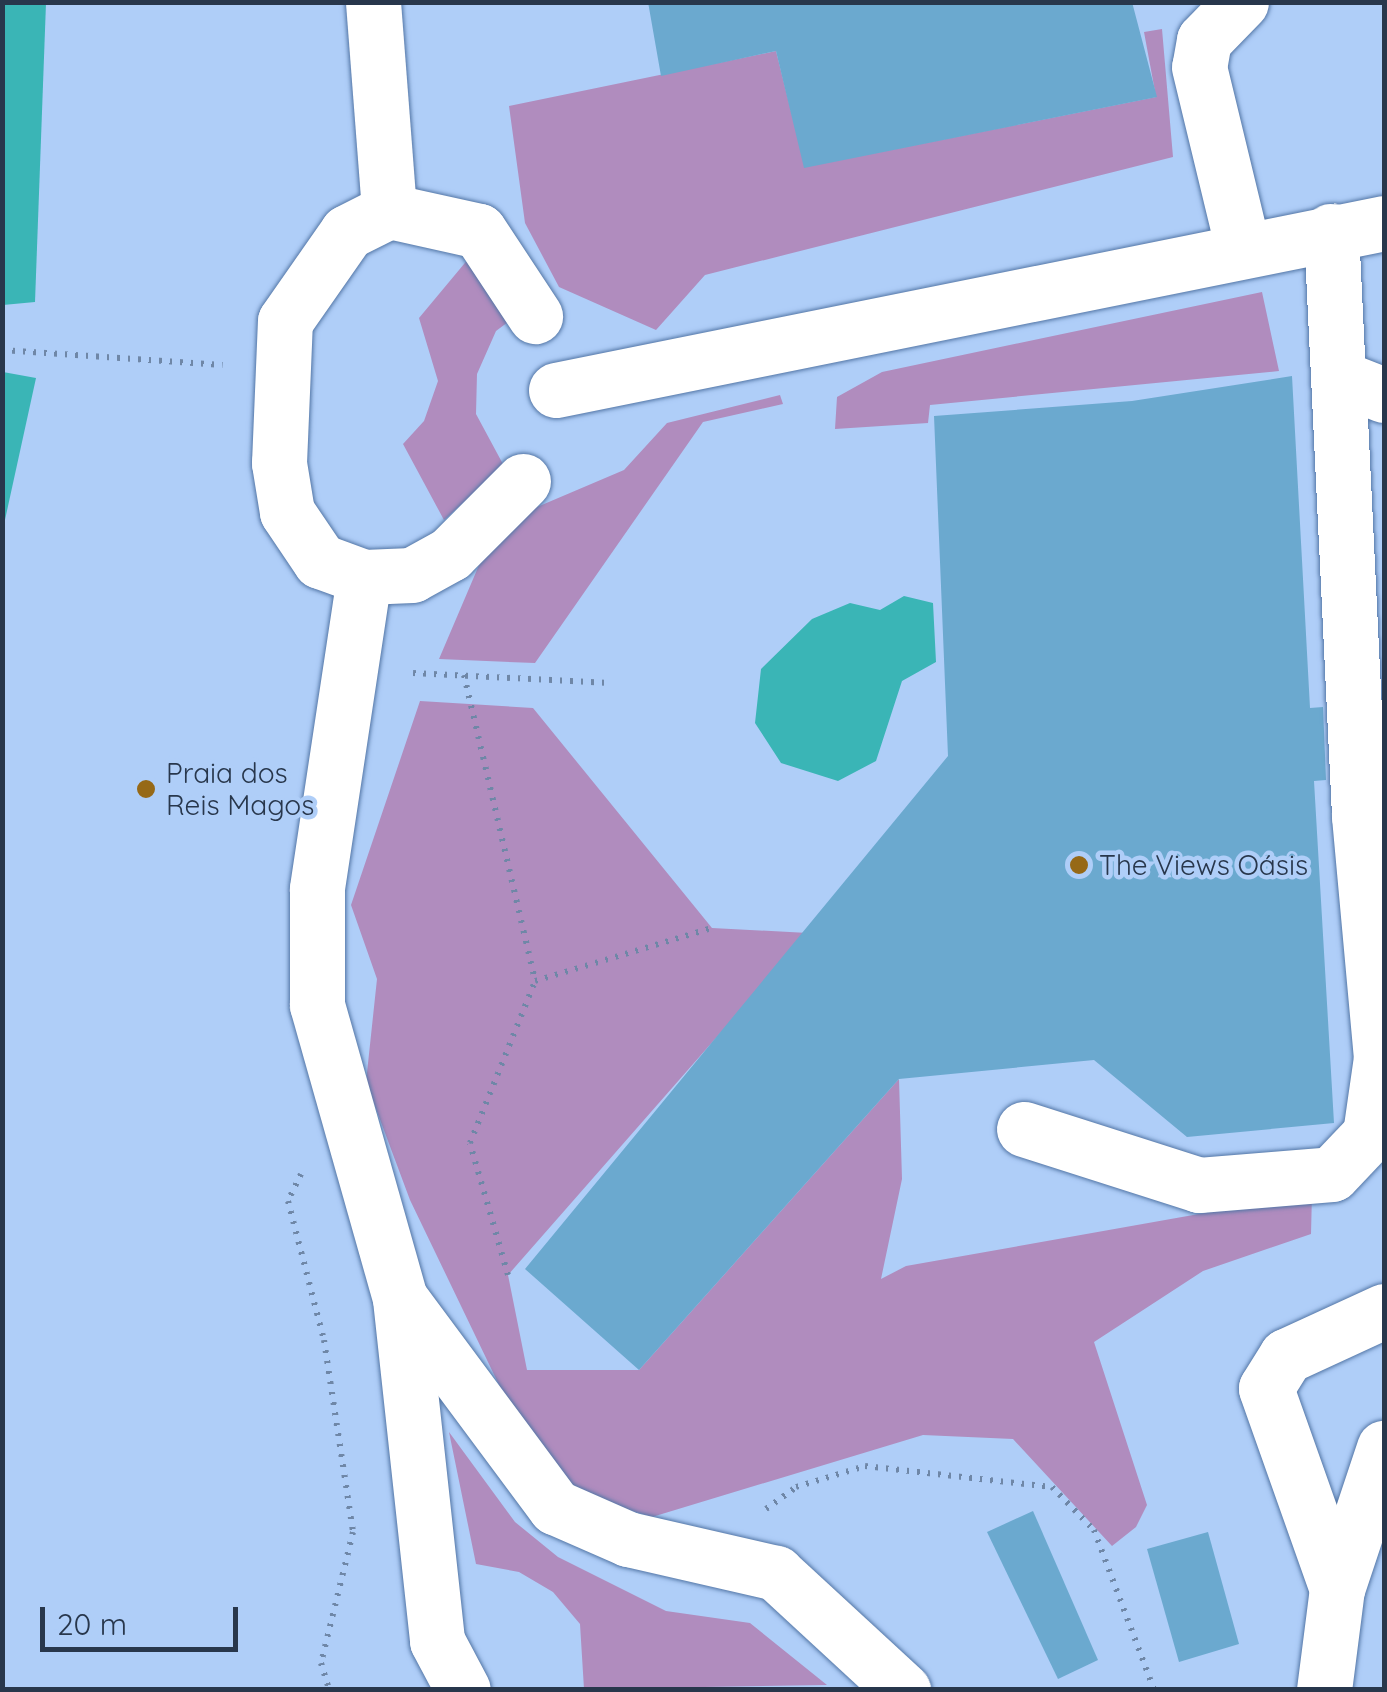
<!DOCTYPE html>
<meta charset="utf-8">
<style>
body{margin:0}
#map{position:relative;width:1387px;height:1692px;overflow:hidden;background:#afcef8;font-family:Quicksand,sans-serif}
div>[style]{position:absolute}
.green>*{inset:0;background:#b08cbe}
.water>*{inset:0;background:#3ab5b6}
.building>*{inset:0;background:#6ba9cf}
.path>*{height:6px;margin-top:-3px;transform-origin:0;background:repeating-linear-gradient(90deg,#6f87a7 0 2.5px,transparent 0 10.5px)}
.roads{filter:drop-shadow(0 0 2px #5376a6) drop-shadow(0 0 2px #5376a6)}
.minor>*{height:55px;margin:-27.5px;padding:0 27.5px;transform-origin:27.5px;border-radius:27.5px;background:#fff}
.dots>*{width:28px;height:28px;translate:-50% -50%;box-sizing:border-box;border:5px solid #afcef8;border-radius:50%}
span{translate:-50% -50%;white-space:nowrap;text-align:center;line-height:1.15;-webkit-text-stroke:9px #afcef8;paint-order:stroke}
.poi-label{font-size:28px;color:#28374c}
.left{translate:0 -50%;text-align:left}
.frame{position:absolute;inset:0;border:5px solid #28374c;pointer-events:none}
.scale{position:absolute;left:40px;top:1607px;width:198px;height:45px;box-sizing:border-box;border:5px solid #28374c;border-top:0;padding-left:12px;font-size:30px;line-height:35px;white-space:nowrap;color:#28374c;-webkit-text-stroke:8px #afcef8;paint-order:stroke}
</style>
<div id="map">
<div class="green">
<div style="clip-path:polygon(1162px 29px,1173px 157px,705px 275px,656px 330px,559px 287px,525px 223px,509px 106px,776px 51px,805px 167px,1156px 97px,1144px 32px)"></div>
<div style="clip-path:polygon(469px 258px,512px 319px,496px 331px,477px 374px,476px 414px,504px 466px,444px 520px,403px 444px,424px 421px,438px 381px,419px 318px)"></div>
<div style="clip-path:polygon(1262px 292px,1279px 371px,930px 405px,928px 423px,835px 429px,837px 397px,882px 372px)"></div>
<div style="clip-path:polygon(780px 395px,783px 404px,703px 422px,535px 663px,439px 659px,488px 544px,530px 510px,624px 470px,667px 423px)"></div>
<div style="clip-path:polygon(420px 701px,533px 708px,712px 928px,808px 933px,508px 1275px,527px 1370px,639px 1370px,899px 1079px,902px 1179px,881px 1279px,906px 1266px,1312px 1194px,1311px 1234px,1203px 1271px,1094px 1342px,1147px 1505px,1136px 1527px,1112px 1546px,1013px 1439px,923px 1435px,652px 1517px,574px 1493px,528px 1445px,410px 1200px,366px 1082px,377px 979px,351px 905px)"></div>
<div style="clip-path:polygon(449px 1432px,515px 1522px,558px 1557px,666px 1611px,750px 1623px,827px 1685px,584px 1689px,580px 1624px,553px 1592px,519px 1572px,476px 1564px)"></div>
</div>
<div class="water">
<div style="clip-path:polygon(2px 3px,46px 3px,35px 302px,3px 305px)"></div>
<div style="clip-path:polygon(3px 372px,36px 378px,3px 529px,2px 372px)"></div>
<div style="clip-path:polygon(904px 596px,933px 603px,936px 662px,902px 681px,876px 761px,838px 781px,781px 763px,755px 723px,761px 669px,812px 619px,850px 603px,880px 610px)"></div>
</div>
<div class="building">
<div style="clip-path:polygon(648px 2px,1132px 2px,1157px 97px,804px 168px,776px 51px,661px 76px)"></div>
<div style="clip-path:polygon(1292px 376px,1310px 708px,1323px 707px,1326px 780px,1314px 781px,1334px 1123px,1187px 1137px,1094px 1060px,899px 1079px,639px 1370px,525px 1269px,948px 756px,934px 416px,1132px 401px)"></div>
<div style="clip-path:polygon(1033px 1511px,1098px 1660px,1058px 1679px,987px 1532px)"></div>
<div style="clip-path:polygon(1208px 1532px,1239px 1644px,1179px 1662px,1147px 1549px)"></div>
</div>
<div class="path">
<div style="left:2px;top:350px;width:221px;rotate:3.9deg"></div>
<div style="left:413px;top:673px;width:197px;rotate:2.9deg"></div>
<div style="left:464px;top:675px;width:314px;rotate:76.9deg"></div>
<div style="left:535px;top:981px;width:185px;rotate:-16.7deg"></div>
<div style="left:301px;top:1174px;width:30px;rotate:116deg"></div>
<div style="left:288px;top:1201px;width:144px;rotate:75.5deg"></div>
<div style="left:324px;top:1340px;width:194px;rotate:81.4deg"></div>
<div style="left:353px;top:1532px;width:135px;rotate:103.7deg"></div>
<div style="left:321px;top:1663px;width:28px;rotate:73deg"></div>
<div style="left:508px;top:1275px;width:137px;rotate:-106.1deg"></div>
<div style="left:470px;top:1143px;width:175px;rotate:-68.1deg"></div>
<div style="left:766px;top:1509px;width:37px;rotate:-36deg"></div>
<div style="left:796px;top:1487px;width:72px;rotate:-16.9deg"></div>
<div style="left:865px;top:1466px;width:188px;rotate:6.4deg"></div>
<div style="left:1052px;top:1487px;width:60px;rotate:45.7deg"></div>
<div style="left:1094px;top:1530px;width:171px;rotate:69.4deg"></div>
</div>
<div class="roads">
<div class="minor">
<div style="left:373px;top:2px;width:210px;rotate:85.6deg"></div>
<div style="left:1241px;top:2px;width:53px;rotate:134.2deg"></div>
<div style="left:1204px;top:40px;width:27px;rotate:100deg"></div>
<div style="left:1199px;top:67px;width:187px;rotate:76.4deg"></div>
<div style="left:1338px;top:377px;width:49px;rotate:21.4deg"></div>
<div style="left:556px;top:390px;width:845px;rotate:-11.4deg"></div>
<div style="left:523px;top:481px;width:103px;rotate:135deg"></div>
<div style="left:450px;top:554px;width:43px;rotate:151.1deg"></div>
<div style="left:412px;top:575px;width:48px;rotate:177.6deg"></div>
<div style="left:364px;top:577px;width:47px;rotate:-160deg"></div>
<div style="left:320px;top:561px;width:59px;rotate:-124deg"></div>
<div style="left:287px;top:512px;width:50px;rotate:-99.3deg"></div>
<div style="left:279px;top:463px;width:142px;rotate:-87.6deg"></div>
<div style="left:285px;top:321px;width:108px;rotate:-55.1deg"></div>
<div style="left:347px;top:232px;width:47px;rotate:-26.6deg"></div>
<div style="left:389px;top:211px;width:92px;rotate:12.5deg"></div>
<div style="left:479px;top:231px;width:102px;rotate:56.6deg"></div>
<div style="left:364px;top:577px;width:316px;rotate:98.6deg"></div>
<div style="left:317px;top:889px;width:116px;rotate:90deg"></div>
<div style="left:317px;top:1005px;width:305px;rotate:74.2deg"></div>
<div style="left:400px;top:1299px;width:344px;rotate:83.8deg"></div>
<div style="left:437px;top:1641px;width:55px;rotate:62deg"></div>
<div style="left:1024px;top:1129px;width:184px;rotate:17.7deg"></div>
<div style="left:1199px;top:1185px;width:133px;rotate:-4.7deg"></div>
<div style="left:1332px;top:1174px;width:55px;rotate:-46.5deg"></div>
<div style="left:1370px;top:1134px;width:77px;rotate:-81.8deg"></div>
<div style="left:1381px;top:1058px;width:244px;rotate:-95.2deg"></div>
<div style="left:1359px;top:815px;width:585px;rotate:-92.74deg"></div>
<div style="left:402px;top:1301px;width:257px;rotate:53.4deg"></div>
<div style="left:555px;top:1507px;width:80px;rotate:23.7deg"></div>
<div style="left:628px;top:1539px;width:152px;rotate:12.9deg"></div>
<div style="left:776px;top:1573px;width:173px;rotate:42.7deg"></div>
<div style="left:1337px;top:1589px;width:213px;rotate:-109.5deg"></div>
<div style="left:1266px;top:1388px;width:38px;rotate:-58deg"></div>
<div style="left:1286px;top:1356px;width:108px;rotate:-24.7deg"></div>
<div style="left:1324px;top:1690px;width:102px;rotate:-82.7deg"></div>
<div style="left:1337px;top:1589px;width:149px;rotate:-71.6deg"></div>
</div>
</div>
<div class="dots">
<div style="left:146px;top:789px;background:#966917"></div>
<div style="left:1079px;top:865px;background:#966917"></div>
</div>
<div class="poi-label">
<span class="left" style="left:166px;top:789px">Praia dos<br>Reis Magos</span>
<span class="left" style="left:1099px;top:865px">The Views Oásis</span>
</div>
<div class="frame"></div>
<div class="scale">20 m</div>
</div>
